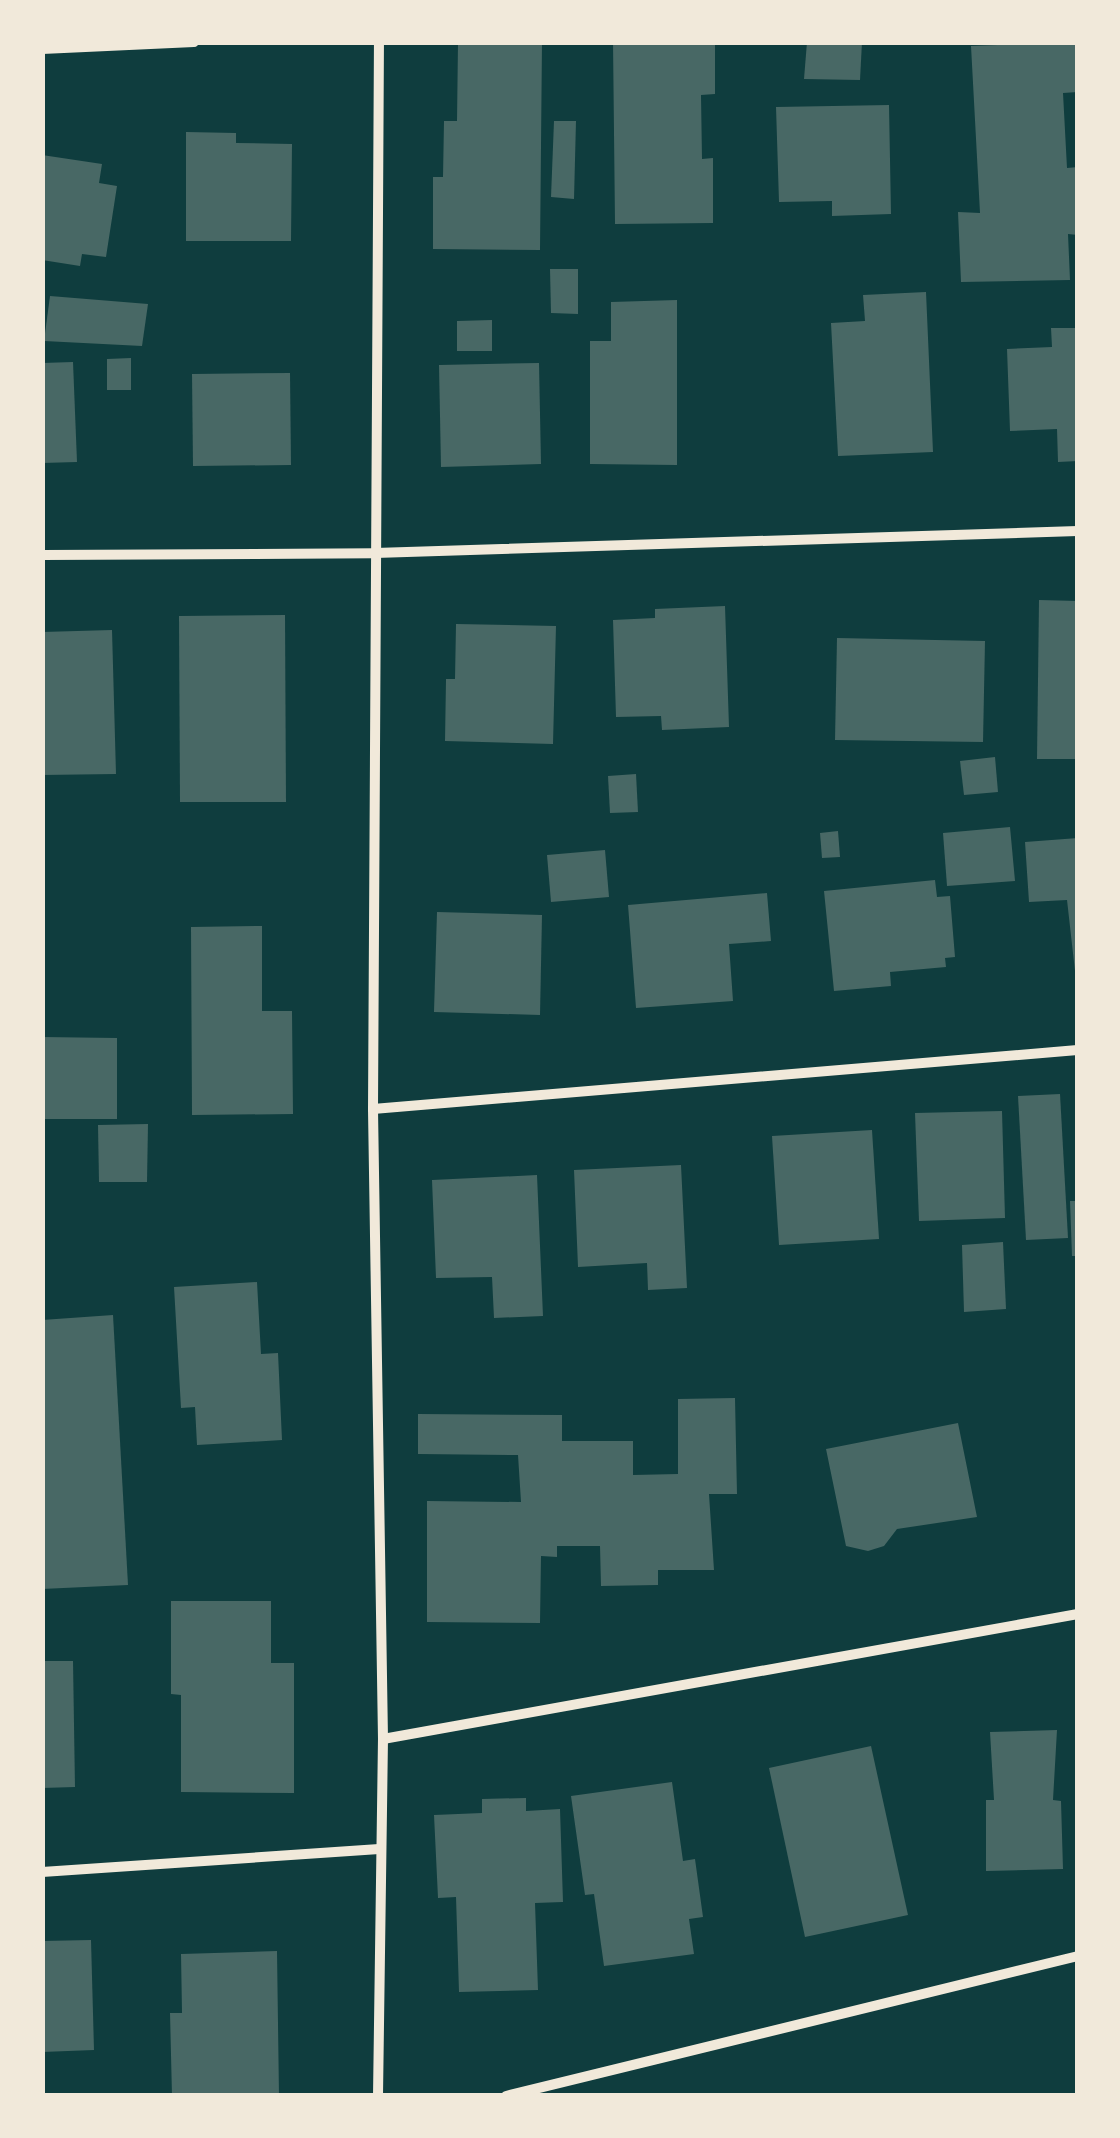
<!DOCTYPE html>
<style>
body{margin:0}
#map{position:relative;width:1120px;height:2138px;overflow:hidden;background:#0f3d3e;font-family:Ubuntu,sans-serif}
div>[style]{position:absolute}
.building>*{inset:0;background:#486865}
.minor>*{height:10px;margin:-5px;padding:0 5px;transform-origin:5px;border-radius:5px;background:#f1e9da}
span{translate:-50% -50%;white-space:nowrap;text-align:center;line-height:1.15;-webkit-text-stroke:8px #f1e9da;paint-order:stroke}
.frame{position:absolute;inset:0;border:45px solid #f1e9da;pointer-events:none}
</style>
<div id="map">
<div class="building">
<div style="clip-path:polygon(458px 42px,542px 42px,540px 250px,433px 249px,433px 177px,443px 177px,444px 121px,457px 121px)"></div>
<div style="clip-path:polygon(613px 42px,715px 42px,715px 94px,701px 95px,702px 159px,713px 158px,713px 223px,615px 224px)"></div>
<div style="clip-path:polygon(807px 42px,862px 42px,860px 80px,804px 79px)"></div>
<div style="clip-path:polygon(1078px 42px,1078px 92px,1063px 93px,1067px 168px,1078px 167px,1078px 235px,1068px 234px,1070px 280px,961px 282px,958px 212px,980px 213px,971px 46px)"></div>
<div style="clip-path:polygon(889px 105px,891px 214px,832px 216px,832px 201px,779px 202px,776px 107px)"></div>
<div style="clip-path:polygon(554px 121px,576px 121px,574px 199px,551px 197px)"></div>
<div style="clip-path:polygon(186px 132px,236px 133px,236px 143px,292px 144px,291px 241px,186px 241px)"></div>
<div style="clip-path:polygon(42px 155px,102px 164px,99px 183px,117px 186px,106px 257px,82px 254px,80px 266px,42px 260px)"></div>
<div style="clip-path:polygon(550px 269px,578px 269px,578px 314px,551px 313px)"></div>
<div style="clip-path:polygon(926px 292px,933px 452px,838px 456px,831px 323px,865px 321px,863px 295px)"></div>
<div style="clip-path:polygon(50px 296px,148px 304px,142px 346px,44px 341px)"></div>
<div style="clip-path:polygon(677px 300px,677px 465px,590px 464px,590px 341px,611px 341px,611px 302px)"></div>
<div style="clip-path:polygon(492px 320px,492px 351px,457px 351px,457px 321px)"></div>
<div style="clip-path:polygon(1051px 328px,1078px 328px,1078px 461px,1058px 462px,1057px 429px,1010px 431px,1007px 349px,1052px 347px)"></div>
<div style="clip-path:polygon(131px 358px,131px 390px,107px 390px,107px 359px)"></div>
<div style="clip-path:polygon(73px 362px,77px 462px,42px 463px,42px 363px)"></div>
<div style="clip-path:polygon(539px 363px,541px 464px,441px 467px,439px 365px)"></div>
<div style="clip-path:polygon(290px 373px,291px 465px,193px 466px,192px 374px)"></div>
<div style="clip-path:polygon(1039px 600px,1078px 601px,1078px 759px,1037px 759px)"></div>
<div style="clip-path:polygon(725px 606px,729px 727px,662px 730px,661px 716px,616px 717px,613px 620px,655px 618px,655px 609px)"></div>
<div style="clip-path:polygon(285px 615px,286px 802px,180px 802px,179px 616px)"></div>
<div style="clip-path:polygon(456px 624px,556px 626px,553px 744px,445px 741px,446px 679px,455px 679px)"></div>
<div style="clip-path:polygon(112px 630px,116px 774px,42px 775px,42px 632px)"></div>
<div style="clip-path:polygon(837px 638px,985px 641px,983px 742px,835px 740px)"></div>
<div style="clip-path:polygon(995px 757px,998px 792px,964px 795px,960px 761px)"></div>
<div style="clip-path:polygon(636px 774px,638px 812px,610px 813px,608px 776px)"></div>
<div style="clip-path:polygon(1010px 827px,1015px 881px,947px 886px,943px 833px)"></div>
<div style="clip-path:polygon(838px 831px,840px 857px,822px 858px,820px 833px)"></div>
<div style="clip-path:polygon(1078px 838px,1078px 970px,1075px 971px,1067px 900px,1029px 902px,1025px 842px)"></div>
<div style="clip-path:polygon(605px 850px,609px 897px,551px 902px,547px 855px)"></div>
<div style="clip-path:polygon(935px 880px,937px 897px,950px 896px,955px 957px,945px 958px,946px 967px,890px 972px,891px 986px,834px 991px,824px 891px)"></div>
<div style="clip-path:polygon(767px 893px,771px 941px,729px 944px,733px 1001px,636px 1008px,628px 905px)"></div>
<div style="clip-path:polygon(437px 912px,542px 915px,540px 1015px,434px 1012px)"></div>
<div style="clip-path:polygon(262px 926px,262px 1011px,292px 1011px,293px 1114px,192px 1115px,191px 927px)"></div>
<div style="clip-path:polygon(42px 1037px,117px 1038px,117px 1119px,42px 1119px)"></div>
<div style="clip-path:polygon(1060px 1094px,1068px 1238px,1026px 1240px,1018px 1096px)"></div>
<div style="clip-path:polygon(1002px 1111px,1005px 1218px,919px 1221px,915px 1113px)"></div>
<div style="clip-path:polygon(148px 1124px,147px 1182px,99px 1182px,98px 1125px)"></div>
<div style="clip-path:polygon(872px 1130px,879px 1239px,779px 1245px,772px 1136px)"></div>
<div style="clip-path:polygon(681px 1165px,687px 1288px,648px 1290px,647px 1263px,578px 1267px,574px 1170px)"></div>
<div style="clip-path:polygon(537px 1175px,543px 1316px,494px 1318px,492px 1277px,436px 1278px,432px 1180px)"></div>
<div style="clip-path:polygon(1070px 1201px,1078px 1201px,1078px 1256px,1072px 1256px)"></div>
<div style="clip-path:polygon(1003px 1242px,1006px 1309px,964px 1312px,962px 1245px)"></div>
<div style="clip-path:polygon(257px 1282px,261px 1354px,278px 1353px,282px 1440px,197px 1445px,195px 1407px,181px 1408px,174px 1287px)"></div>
<div style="clip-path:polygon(113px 1315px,128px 1585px,42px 1589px,42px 1320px)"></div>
<div style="clip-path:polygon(735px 1398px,737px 1494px,709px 1494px,714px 1570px,658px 1570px,658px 1585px,601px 1586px,600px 1546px,557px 1546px,557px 1557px,541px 1556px,540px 1623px,427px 1622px,427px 1501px,521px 1502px,518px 1455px,418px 1454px,418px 1414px,562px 1415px,562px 1441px,633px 1441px,633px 1475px,678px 1474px,678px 1399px)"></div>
<div style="clip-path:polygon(958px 1423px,977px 1517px,897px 1529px,884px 1546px,868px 1551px,846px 1546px,826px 1449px)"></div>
<div style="clip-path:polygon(171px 1601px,271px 1601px,271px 1663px,294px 1663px,294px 1793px,181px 1792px,181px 1695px,171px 1694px)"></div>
<div style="clip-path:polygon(42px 1661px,73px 1661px,75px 1787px,42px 1788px)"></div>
<div style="clip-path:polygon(1057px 1730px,1053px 1800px,1061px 1801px,1063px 1869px,986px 1871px,986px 1800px,994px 1800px,990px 1732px)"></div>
<div style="clip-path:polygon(871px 1746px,908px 1915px,805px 1937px,769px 1768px)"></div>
<div style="clip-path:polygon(672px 1782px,683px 1861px,695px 1859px,703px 1917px,689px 1919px,694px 1954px,604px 1966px,594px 1894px,585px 1895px,571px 1796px)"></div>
<div style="clip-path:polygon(526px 1798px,526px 1811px,560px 1809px,563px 1902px,535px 1903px,538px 1990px,459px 1992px,456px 1897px,438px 1898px,434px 1815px,482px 1813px,482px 1799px)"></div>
<div style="clip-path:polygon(91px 1940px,94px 2050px,42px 2052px,42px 1941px)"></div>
<div style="clip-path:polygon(277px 1951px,279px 2096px,172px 2096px,170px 2013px,182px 2013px,181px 1954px)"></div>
</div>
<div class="minor">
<div style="left:42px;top:49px;width:152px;rotate:-2.6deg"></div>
<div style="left:42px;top:555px;width:333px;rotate:-0.3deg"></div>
<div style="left:375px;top:553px;width:703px;rotate:-1.79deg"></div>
<div style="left:373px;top:1109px;width:707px;rotate:-4.78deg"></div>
<div style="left:383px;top:1739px;width:706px;rotate:-10.2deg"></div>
<div style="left:42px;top:1872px;width:338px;rotate:-3.9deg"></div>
<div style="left:378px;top:2096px;width:357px;rotate:-89.2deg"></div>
<div style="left:383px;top:1739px;width:630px;rotate:-90.91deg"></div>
<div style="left:373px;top:1109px;width:1067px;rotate:-89.68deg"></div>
<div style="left:506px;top:2096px;width:589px;rotate:-13.75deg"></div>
</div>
<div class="frame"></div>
</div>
